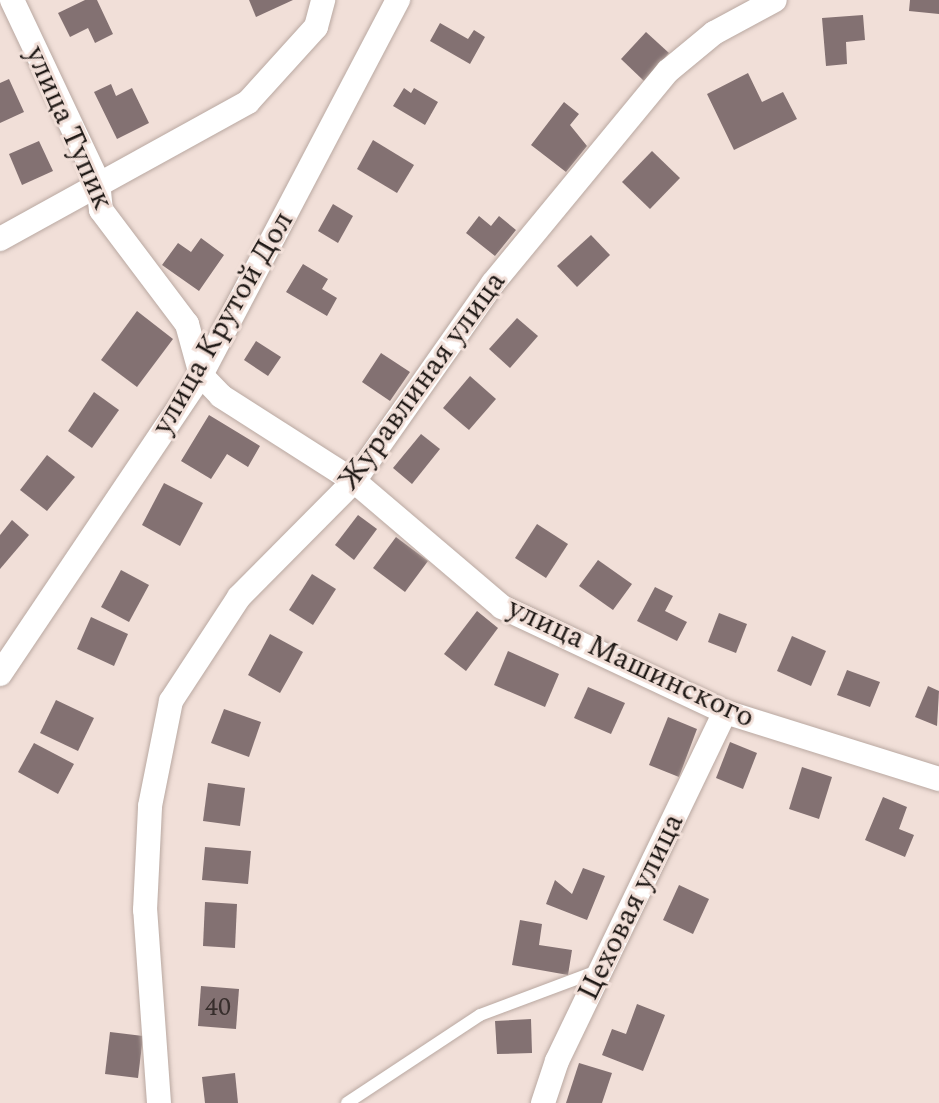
<!DOCTYPE html>
<meta charset="utf-8">
<style>
body{margin:0}
#map{position:relative;width:939px;height:1103px;overflow:hidden;background:#f1dfd8;font-family:Spectral,serif}
div>[style]{position:absolute}
.building>*{inset:0;background:#837172}
.roads{filter:drop-shadow(0 0 2px #b9a8a1) drop-shadow(0 0 2px #b9a8a1)}
.service>*{height:12px;margin:-6px;padding:0 6px;transform-origin:6px;border-radius:6px;background:#fff}
.minor>*{height:24px;margin:-12px;padding:0 12px;transform-origin:12px;border-radius:12px;background:#fff}
span{translate:-50% -50%;white-space:nowrap;text-align:center;line-height:1.15;-webkit-text-stroke:6px #f1dfd8;paint-order:stroke}
.number-label{font-size:26px;color:#372e2c}
.number-label span{-webkit-text-stroke-width:0}
.street-label{font-size:30px;color:#1e1815}
</style>
<div id="map">
<div class="building">
<div style="clip-path:polygon(85px 0,97px 0,113px 34px,95px 43px,88px 28px,70px 37px,58px 13px)"></div>
<div style="clip-path:polygon(249px 0,293px 0,256px 17px)"></div>
<div style="clip-path:polygon(910px 0,939px 0,939px 14px,909px 11px)"></div>
<div style="clip-path:polygon(863px 15px,865px 40px,846px 42px,847px 64px,826px 66px,822px 18px)"></div>
<div style="clip-path:polygon(440px 23px,468px 39px,474px 30px,485px 37px,470px 64px,430px 41px)"></div>
<div style="clip-path:polygon(646px 32px,669px 53px,644px 81px,621px 59px)"></div>
<div style="clip-path:polygon(748px 73px,762px 102px,783px 92px,797px 119px,734px 150px,707px 94px)"></div>
<div style="clip-path:polygon(9px 79px,24px 112px,0 123px,0 83px)"></div>
<div style="clip-path:polygon(111px 84px,116px 96px,132px 88px,149px 123px,117px 139px,94px 92px)"></div>
<div style="clip-path:polygon(404px 88px,411px 93px,414px 88px,438px 102px,425px 125px,393px 106px)"></div>
<div style="clip-path:polygon(564px 102px,579px 114px,570px 125px,587px 146px,566px 172px,531px 145px)"></div>
<div style="clip-path:polygon(373px 140px,414px 165px,397px 193px,357px 169px)"></div>
<div style="clip-path:polygon(39px 141px,53px 171px,22px 185px,9px 154px)"></div>
<div style="clip-path:polygon(652px 151px,680px 178px,650px 209px,622px 182px)"></div>
<div style="clip-path:polygon(333px 204px,353px 216px,338px 243px,318px 231px)"></div>
<div style="clip-path:polygon(479px 216px,491px 226px,499px 216px,516px 230px,495px 256px,466px 233px)"></div>
<div style="clip-path:polygon(591px 235px,610px 255px,577px 287px,557px 266px)"></div>
<div style="clip-path:polygon(201px 238px,224px 255px,199px 291px,162px 265px,178px 243px,191px 252px)"></div>
<div style="clip-path:polygon(303px 264px,328px 279px,322px 289px,337px 298px,327px 316px,286px 292px)"></div>
<div style="clip-path:polygon(137px 311px,173px 339px,137px 387px,101px 360px)"></div>
<div style="clip-path:polygon(517px 318px,538px 336px,510px 368px,489px 349px)"></div>
<div style="clip-path:polygon(256px 341px,281px 357px,268px 376px,244px 360px)"></div>
<div style="clip-path:polygon(381px 353px,410px 372px,390px 401px,362px 382px)"></div>
<div style="clip-path:polygon(470px 376px,496px 399px,469px 430px,443px 408px)"></div>
<div style="clip-path:polygon(94px 392px,119px 410px,92px 448px,68px 431px)"></div>
<div style="clip-path:polygon(209px 415px,260px 446px,248px 467px,227px 454px,211px 479px,181px 461px)"></div>
<div style="clip-path:polygon(421px 434px,440px 449px,412px 484px,393px 468px)"></div>
<div style="clip-path:polygon(47px 455px,75px 477px,47px 511px,20px 490px)"></div>
<div style="clip-path:polygon(164px 483px,203px 503px,180px 546px,142px 525px)"></div>
<div style="clip-path:polygon(358px 515px,377px 529px,354px 560px,335px 545px)"></div>
<div style="clip-path:polygon(12px 520px,29px 535px,0 569px,0 535px)"></div>
<div style="clip-path:polygon(537px 524px,568px 544px,546px 578px,515px 558px)"></div>
<div style="clip-path:polygon(396px 537px,428px 561px,405px 592px,373px 568px)"></div>
<div style="clip-path:polygon(598px 560px,632px 584px,613px 610px,579px 586px)"></div>
<div style="clip-path:polygon(121px 570px,149px 585px,129px 622px,101px 607px)"></div>
<div style="clip-path:polygon(312px 574px,336px 589px,313px 625px,289px 610px)"></div>
<div style="clip-path:polygon(655px 587px,673px 596px,665px 611px,687px 622px,677px 641px,637px 621px)"></div>
<div style="clip-path:polygon(477px 611px,498px 628px,466px 671px,444px 654px)"></div>
<div style="clip-path:polygon(719px 613px,747px 624px,736px 653px,708px 642px)"></div>
<div style="clip-path:polygon(91px 617px,128px 634px,114px 666px,77px 649px)"></div>
<div style="clip-path:polygon(270px 634px,303px 652px,280px 693px,248px 675px)"></div>
<div style="clip-path:polygon(792px 636px,826px 651px,811px 686px,777px 671px)"></div>
<div style="clip-path:polygon(508px 651px,559px 674px,545px 707px,494px 685px)"></div>
<div style="clip-path:polygon(847px 670px,880px 682px,870px 707px,837px 695px)"></div>
<div style="clip-path:polygon(928px 686px,939px 691px,937px 726px,915px 717px)"></div>
<div style="clip-path:polygon(588px 687px,625px 703px,611px 734px,574px 718px)"></div>
<div style="clip-path:polygon(56px 700px,94px 718px,78px 751px,40px 733px)"></div>
<div style="clip-path:polygon(224px 709px,261px 722px,249px 757px,211px 743px)"></div>
<div style="clip-path:polygon(668px 717px,697px 729px,679px 777px,649px 765px)"></div>
<div style="clip-path:polygon(730px 742px,757px 753px,743px 789px,716px 778px)"></div>
<div style="clip-path:polygon(34px 743px,74px 764px,58px 794px,18px 772px)"></div>
<div style="clip-path:polygon(802px 767px,832px 777px,819px 819px,789px 809px)"></div>
<div style="clip-path:polygon(208px 783px,245px 788px,240px 826px,203px 821px)"></div>
<div style="clip-path:polygon(883px 797px,907px 807px,899px 829px,914px 835px,905px 857px,865px 840px)"></div>
<div style="clip-path:polygon(205px 847px,251px 851px,248px 884px,202px 880px)"></div>
<div style="clip-path:polygon(583px 868px,605px 876px,587px 920px,546px 904px,555px 880px,572px 894px)"></div>
<div style="clip-path:polygon(679px 885px,709px 899px,693px 934px,663px 920px)"></div>
<div style="clip-path:polygon(205px 902px,237px 904px,235px 948px,203px 946px)"></div>
<div style="clip-path:polygon(520px 920px,542px 924px,539px 945px,572px 950px,568px 975px,512px 965px)"></div>
<div style="clip-path:polygon(201px 986px,239px 989px,236px 1029px,198px 1026px)"></div>
<div style="clip-path:polygon(637px 1004px,665px 1015px,643px 1071px,602px 1055px,612px 1029px,626px 1034px)"></div>
<div style="clip-path:polygon(531px 1019px,532px 1053px,497px 1054px,495px 1021px)"></div>
<div style="clip-path:polygon(110px 1032px,143px 1036px,138px 1078px,105px 1074px)"></div>
<div style="clip-path:polygon(579px 1063px,612px 1073px,602px 1103px,566px 1103px)"></div>
<div style="clip-path:polygon(235px 1073px,238px 1103px,205px 1103px,202px 1077px)"></div>
</div>
<div class="roads">
<div class="service">
<div style="left:347px;top:1103px;width:159px;rotate:-33.5deg"></div>
<div style="left:480px;top:1015px;width:125px;rotate:-20.6deg"></div>
</div>
<div class="minor">
<div style="left:12px;top:0;width:201px;rotate:64.7deg"></div>
<div style="left:98px;top:182px;width:28px;rotate:84deg"></div>
<div style="left:101px;top:210px;width:143px;rotate:53deg"></div>
<div style="left:187px;top:324px;width:53px;rotate:74.6deg"></div>
<div style="left:201px;top:375px;width:29px;rotate:46deg"></div>
<div style="left:221px;top:396px;width:158px;rotate:32.6deg"></div>
<div style="left:354px;top:481px;width:194px;rotate:40.4deg"></div>
<div style="left:502px;top:607px;width:246px;rotate:25.2deg"></div>
<div style="left:725px;top:712px;width:224px;rotate:17.4deg"></div>
<div style="left:0;top:239px;width:283px;rotate:-28.9deg"></div>
<div style="left:248px;top:102px;width:101px;rotate:-47.8deg"></div>
<div style="left:316px;top:27px;width:28px;rotate:-75deg"></div>
<div style="left:0;top:674px;width:360px;rotate:-56.1deg"></div>
<div style="left:201px;top:375px;width:424px;rotate:-62.3deg"></div>
<div style="left:159px;top:1103px;width:194px;rotate:-94.1deg"></div>
<div style="left:145px;top:910px;width:104px;rotate:-87.2deg"></div>
<div style="left:150px;top:806px;width:107px;rotate:-78.7deg"></div>
<div style="left:171px;top:701px;width:124px;rotate:-56.8deg"></div>
<div style="left:239px;top:597px;width:163px;rotate:-45.2deg"></div>
<div style="left:354px;top:481px;width:242px;rotate:-54.9deg"></div>
<div style="left:493px;top:283px;width:275px;rotate:-50.5deg"></div>
<div style="left:668px;top:71px;width:60px;rotate:-39.6deg"></div>
<div style="left:714px;top:33px;width:69px;rotate:-28.4deg"></div>
<div style="left:543px;top:1103px;width:44px;rotate:-71.6deg"></div>
<div style="left:557px;top:1061px;width:387px;rotate:-64.3deg"></div>
</div>
</div>
<div class="number-label">
<span style="left:218px;top:1008px">40</span>
</div>
<div class="street-label">
<span style="left:69px;top:128px;rotate:66deg">улица Тупик</span>
<span style="left:223px;top:323px;rotate:-60deg">улица Крутой Дол</span>
<span style="left:422px;top:381px;rotate:-54deg">Журавлиная улица</span>
<span style="left:631px;top:663px;rotate:25deg">улица Машинского</span>
<span style="left:631px;top:907px;rotate:-64deg">Цеховая улица</span>
</div>
</div>
